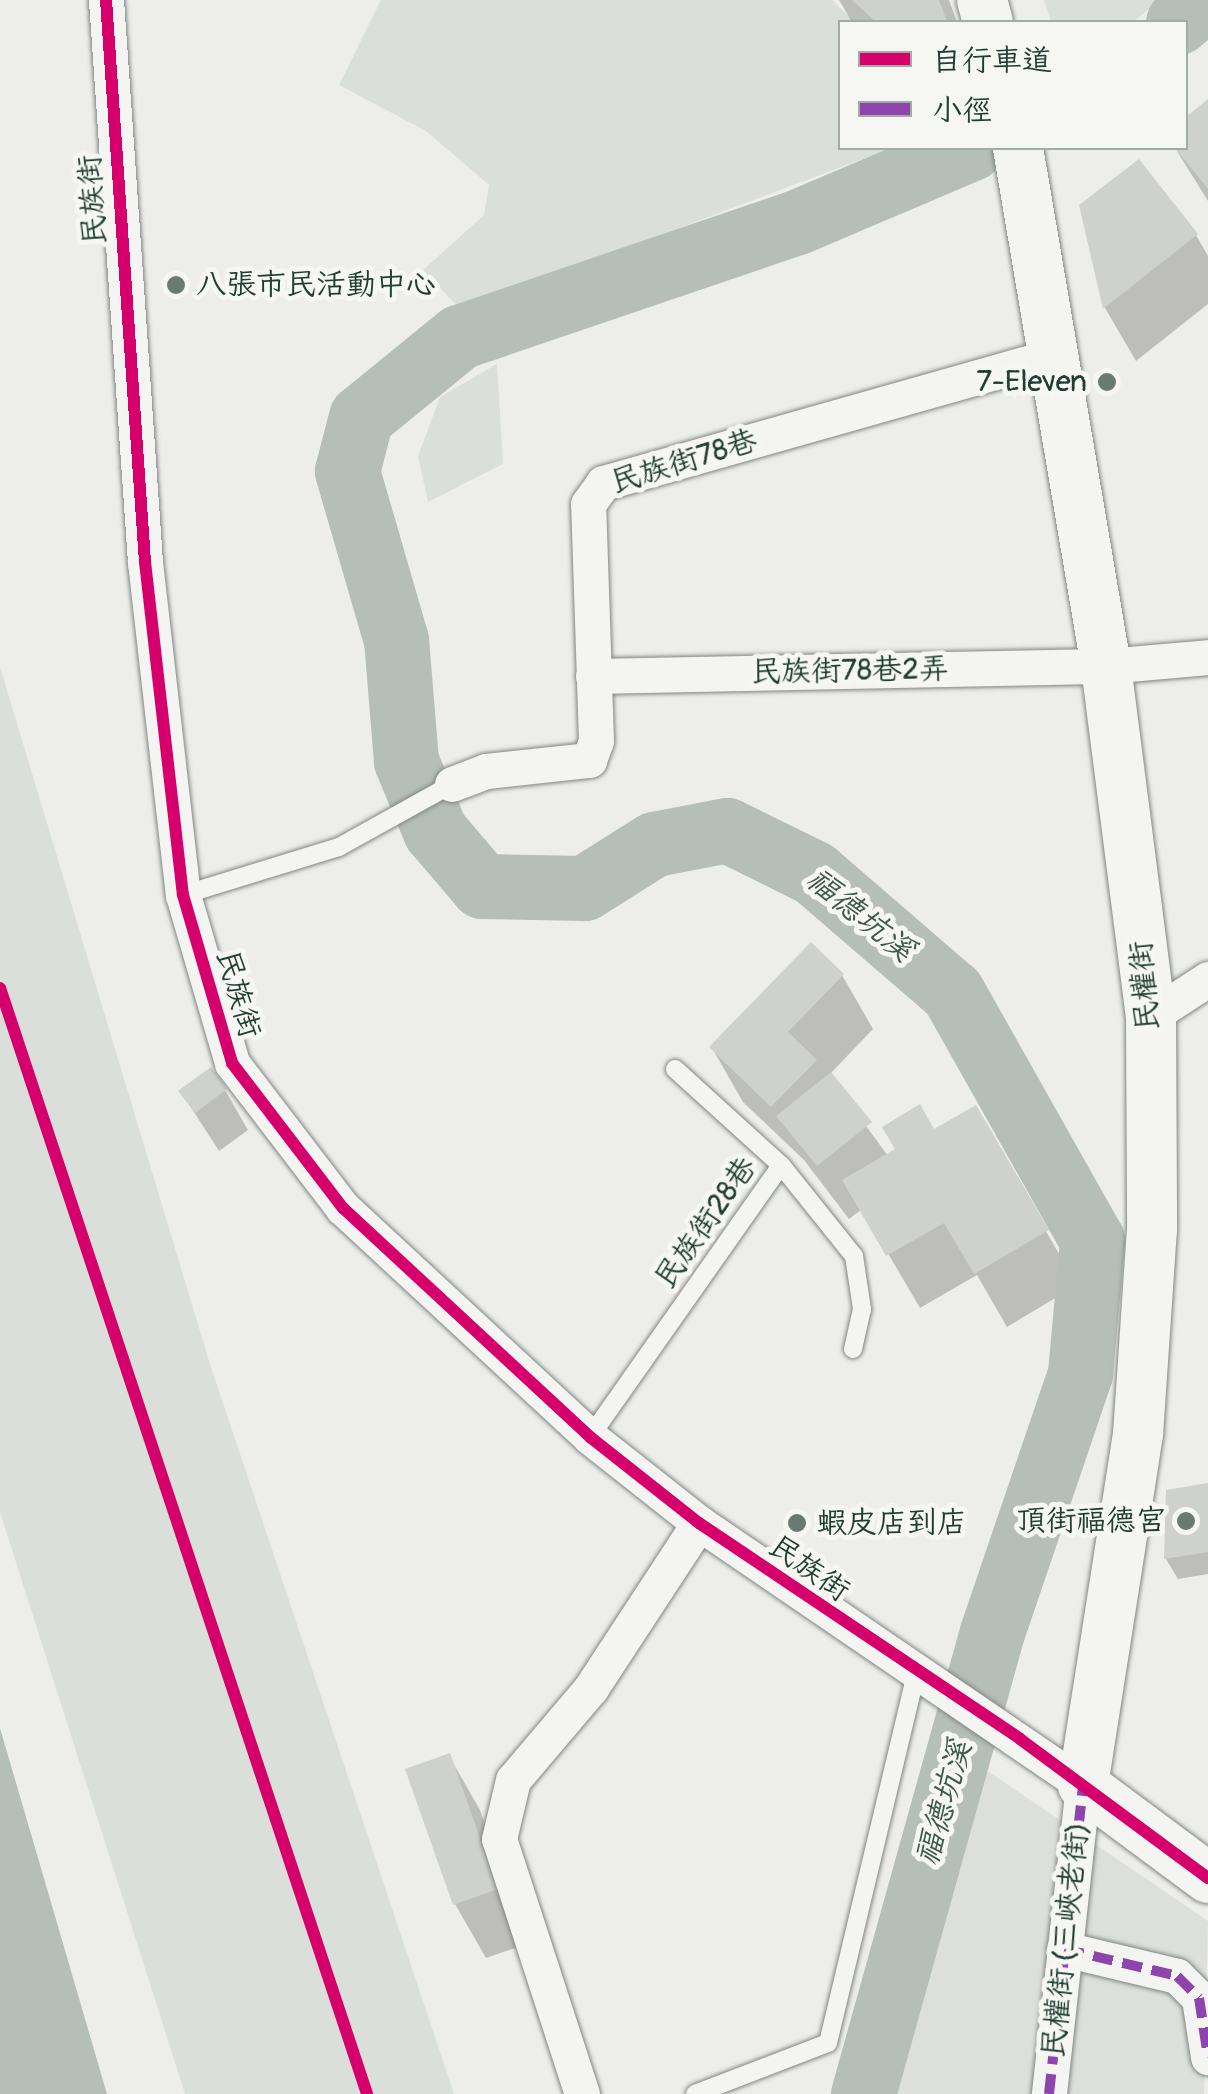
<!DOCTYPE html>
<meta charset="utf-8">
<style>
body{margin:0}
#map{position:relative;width:1208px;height:2094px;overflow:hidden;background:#edeeeb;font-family:Pangolin,"LXGW WenKai TC",sans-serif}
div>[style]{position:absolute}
.built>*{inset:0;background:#dcdfdb}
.green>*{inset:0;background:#dadfda}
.water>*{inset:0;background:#b6beb9}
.shadow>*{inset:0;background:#0003}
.river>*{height:65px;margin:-32.5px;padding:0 32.5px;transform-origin:32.5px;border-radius:32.5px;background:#b6beb9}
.building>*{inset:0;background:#cfd1cf}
.roads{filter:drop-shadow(0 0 2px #818784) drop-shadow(0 0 2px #818784)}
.lane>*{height:18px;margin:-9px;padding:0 9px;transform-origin:9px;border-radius:9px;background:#f4f4f2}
.street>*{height:35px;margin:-17.5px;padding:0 17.5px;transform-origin:17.5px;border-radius:17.5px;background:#f4f4f2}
.secondary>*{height:50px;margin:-25px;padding:0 25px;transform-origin:25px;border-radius:25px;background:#f4f4f2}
.quiet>*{height:10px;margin-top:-5px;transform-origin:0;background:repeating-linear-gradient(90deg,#8e44ad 0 20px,transparent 0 30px)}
.cycleway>*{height:12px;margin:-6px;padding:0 6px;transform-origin:6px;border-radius:6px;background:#d6006c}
.dots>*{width:28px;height:28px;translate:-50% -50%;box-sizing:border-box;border:5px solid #f6f6f2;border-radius:50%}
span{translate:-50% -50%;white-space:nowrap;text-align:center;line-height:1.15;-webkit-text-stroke:10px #f6f6f2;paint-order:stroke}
.street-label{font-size:30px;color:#1f3d34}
.poi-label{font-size:30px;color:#1f3d34}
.left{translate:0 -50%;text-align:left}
.right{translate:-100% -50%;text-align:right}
.water-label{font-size:32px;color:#3f5850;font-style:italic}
.legend{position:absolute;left:838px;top:20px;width:350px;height:130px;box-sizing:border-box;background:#f6f6f2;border:2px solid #a0aca6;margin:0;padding:12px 18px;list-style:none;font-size:30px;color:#1f3d34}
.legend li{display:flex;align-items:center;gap:20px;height:50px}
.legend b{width:50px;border:2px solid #a0aca6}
</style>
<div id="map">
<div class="built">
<div style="clip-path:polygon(973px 1761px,1208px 1921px,1204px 2094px,895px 2094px)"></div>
</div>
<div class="green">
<div style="clip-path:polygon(381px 0,832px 0,855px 22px,840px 22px,840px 148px,892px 148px,461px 310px,423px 270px,484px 215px,489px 185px,426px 131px,339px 85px)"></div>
<div style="clip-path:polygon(1044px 0,1160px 0,1133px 22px,1051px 22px)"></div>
<div style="clip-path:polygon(497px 364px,503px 464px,428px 502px,418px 456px,440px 397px)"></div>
<div style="clip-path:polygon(0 667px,209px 1361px,454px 2094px,185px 2094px,0 1512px)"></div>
</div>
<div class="water">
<div style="clip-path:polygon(0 1728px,107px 2094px,0 2094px)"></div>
</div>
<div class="shadow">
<div style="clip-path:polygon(839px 0,949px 0,957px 22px,852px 22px)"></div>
<div style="clip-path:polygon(1208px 103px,1208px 201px,1175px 148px,1186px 148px,1186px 121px)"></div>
<div style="clip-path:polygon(1081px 206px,1196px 235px,1208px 256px,1208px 304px,1136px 361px,1105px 308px)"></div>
<div style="clip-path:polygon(842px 975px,873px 1029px,829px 1075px,888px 1156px,975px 1108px,1077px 1285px,1007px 1327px,977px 1275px,920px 1308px,862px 1209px,849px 1219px,804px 1160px,743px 1102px,712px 1048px)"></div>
<div style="clip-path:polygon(225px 1090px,248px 1130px,219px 1151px,181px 1092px)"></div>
<div style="clip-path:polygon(1208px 1486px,1208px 1574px,1178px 1579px,1166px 1559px,1168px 1492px)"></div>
<div style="clip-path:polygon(449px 1756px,480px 1810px,527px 1944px,486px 1958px,455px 1904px)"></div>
</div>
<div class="river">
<div style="left:1178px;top:22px;width:33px;rotate:-41deg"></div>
<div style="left:863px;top:2094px;width:480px;rotate:-74.4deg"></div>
<div style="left:992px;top:1632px;width:274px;rotate:-71.2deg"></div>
<div style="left:1080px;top:1373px;width:134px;rotate:-84.8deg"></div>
<div style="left:1092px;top:1240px;width:285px;rotate:-119.4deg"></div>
<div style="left:952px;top:992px;width:182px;rotate:-139.2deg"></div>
<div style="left:814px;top:873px;width:97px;rotate:-153.7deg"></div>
<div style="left:727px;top:830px;width:74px;rotate:169.1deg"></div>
<div style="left:654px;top:844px;width:83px;rotate:147.8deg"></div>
<div style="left:584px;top:888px;width:102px;rotate:-178.9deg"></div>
<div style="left:482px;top:886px;width:72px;rotate:-130.5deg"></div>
<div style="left:435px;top:831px;width:76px;rotate:-112.5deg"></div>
<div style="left:406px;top:761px;width:121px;rotate:-94.7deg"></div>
<div style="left:396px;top:640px;width:176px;rotate:-106.2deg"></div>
<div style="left:347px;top:471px;width:56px;rotate:-75.5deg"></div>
<div style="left:361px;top:417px;width:127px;rotate:-39.2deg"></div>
<div style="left:459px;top:337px;width:357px;rotate:-18.8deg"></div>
<div style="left:797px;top:222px;width:189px;rotate:-23deg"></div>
</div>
<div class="building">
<div style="clip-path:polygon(852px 0,939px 0,947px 22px,876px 22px)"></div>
<div style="clip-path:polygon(1208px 99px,1208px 189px,1175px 148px,1186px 148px,1186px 117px)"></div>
<div style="clip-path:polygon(1139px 159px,1198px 234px,1103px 309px,1079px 205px)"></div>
<div style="clip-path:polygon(811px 942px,844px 974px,788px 1032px,817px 1060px,771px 1107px,709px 1047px)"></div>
<div style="clip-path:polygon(211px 1067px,227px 1089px,195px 1113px,178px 1091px)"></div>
<div style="clip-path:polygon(831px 1072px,872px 1122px,817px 1166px,776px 1116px)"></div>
<div style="clip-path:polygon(920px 1104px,934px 1129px,976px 1105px,1049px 1230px,974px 1274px,944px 1223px,886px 1256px,842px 1180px,895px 1149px,882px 1127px)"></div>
<div style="clip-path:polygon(1208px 1483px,1208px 1552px,1164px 1559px,1166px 1490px)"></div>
<div style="clip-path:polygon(450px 1753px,498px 1889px,453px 1905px,405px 1769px)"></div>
</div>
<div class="roads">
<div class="lane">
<div style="left:183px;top:895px;width:163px;rotate:-17.1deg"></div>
<div style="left:339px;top:847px;width:129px;rotate:-29.1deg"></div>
<div style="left:675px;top:1069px;width:143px;rotate:42.2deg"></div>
<div style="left:590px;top:1437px;width:332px;rotate:-54.9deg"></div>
<div style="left:781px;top:1165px;width:117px;rotate:51.3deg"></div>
<div style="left:854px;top:1256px;width:54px;rotate:81.4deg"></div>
<div style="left:862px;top:1309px;width:41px;rotate:102.7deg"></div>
<div style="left:695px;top:2094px;width:142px;rotate:-21deg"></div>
<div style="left:828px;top:2043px;width:380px;rotate:-76.6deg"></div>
</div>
<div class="street">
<div style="left:106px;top:0;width:563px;rotate:86.03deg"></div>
<div style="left:145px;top:562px;width:335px;rotate:83.5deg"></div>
<div style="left:183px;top:895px;width:175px;rotate:73.7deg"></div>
<div style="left:232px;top:1063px;width:183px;rotate:52.6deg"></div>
<div style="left:343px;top:1208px;width:337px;rotate:42.8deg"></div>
<div style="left:590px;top:1437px;width:139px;rotate:38.3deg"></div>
<div style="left:699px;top:1523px;width:465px;rotate:34.3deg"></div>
<div style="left:1083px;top:1785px;width:311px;rotate:96.3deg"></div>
<div style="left:593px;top:676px;width:513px;rotate:-1.12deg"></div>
<div style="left:1106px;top:666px;width:102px;rotate:-5deg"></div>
<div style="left:452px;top:784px;width:36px;rotate:-21deg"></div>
<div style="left:486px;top:771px;width:104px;rotate:-6.1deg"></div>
<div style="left:589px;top:760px;width:20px;rotate:-70deg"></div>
<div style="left:596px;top:741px;width:237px;rotate:-91.9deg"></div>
<div style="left:588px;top:504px;width:26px;rotate:-54deg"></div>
<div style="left:603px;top:483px;width:470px;rotate:-15.8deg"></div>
<div style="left:1151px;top:1016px;width:68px;rotate:-33deg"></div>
<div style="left:1064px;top:1949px;width:116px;rotate:13.4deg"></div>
<div style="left:1177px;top:1976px;width:31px;rotate:45deg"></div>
<div style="left:1199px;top:1998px;width:60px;rotate:81.3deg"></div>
<div style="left:582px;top:2094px;width:268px;rotate:-108deg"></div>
<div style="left:499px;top:1839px;width:61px;rotate:-76.7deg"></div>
<div style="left:513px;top:1780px;width:121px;rotate:-49.7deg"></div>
<div style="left:591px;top:1688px;width:197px;rotate:-56.8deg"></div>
</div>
<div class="secondary">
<div style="left:982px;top:0;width:23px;rotate:75deg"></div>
<div style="left:1018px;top:148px;width:525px;rotate:80.36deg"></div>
<div style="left:1106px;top:666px;width:353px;rotate:82.7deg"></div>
<div style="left:1151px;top:1016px;width:213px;rotate:89.7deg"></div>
<div style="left:1152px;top:1229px;width:205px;rotate:93.9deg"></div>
<div style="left:1138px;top:1434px;width:355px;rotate:98.9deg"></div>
<div style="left:1083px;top:1785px;width:156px;rotate:36.6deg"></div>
</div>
</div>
<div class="quiet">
<div style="left:1064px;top:1949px;width:116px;rotate:13.4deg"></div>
<div style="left:1177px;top:1976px;width:31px;rotate:45deg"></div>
<div style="left:1199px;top:1998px;width:60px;rotate:81.3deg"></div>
<div style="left:1049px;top:2094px;width:311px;rotate:-83.7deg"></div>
</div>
<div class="cycleway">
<div style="left:106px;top:0;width:563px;rotate:86.03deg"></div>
<div style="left:145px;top:562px;width:335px;rotate:83.5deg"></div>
<div style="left:183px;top:895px;width:175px;rotate:73.7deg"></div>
<div style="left:232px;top:1063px;width:183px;rotate:52.6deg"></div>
<div style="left:343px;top:1208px;width:337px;rotate:42.8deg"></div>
<div style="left:590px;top:1437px;width:139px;rotate:38.3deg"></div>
<div style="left:699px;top:1523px;width:387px;rotate:33.9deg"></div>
<div style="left:1020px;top:1739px;width:234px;rotate:36.5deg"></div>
<div style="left:0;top:988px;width:1165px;rotate:71.64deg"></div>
</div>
<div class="dots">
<div style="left:176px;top:285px;background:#677b74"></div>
<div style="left:1107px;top:382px;background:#677b74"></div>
<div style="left:1186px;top:1521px;background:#677b74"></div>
<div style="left:797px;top:1523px;background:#677b74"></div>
</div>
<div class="street-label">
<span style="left:93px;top:200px;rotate:-94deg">民族街</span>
<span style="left:684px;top:462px;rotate:-17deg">民族街78巷</span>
<span style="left:850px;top:671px;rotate:-1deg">民族街78巷2弄</span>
<span style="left:1145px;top:986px;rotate:-95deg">民權街</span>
<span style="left:238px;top:994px;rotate:74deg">民族街</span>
<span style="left:706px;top:1223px;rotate:-55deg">民族街28巷</span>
<span style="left:809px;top:1569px;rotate:35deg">民族街</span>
<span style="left:1066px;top:1940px;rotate:-84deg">民權街 (三峽老街)</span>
</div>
<div class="poi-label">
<span class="left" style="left:196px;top:285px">八張市民活動中心</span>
<span class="right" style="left:1087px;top:382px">7-Eleven</span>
<span class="right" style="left:1166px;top:1521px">頂街福德宮</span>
<span class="left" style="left:817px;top:1523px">蝦皮店到店</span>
</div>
<div class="water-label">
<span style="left:860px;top:915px;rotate:39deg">福德坑溪</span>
<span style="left:944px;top:1803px;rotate:-74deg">福德坑溪</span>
</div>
<ul class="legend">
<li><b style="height:12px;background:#d6006c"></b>自行車道</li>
<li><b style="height:12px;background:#8e44ad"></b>小徑</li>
</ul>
</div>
